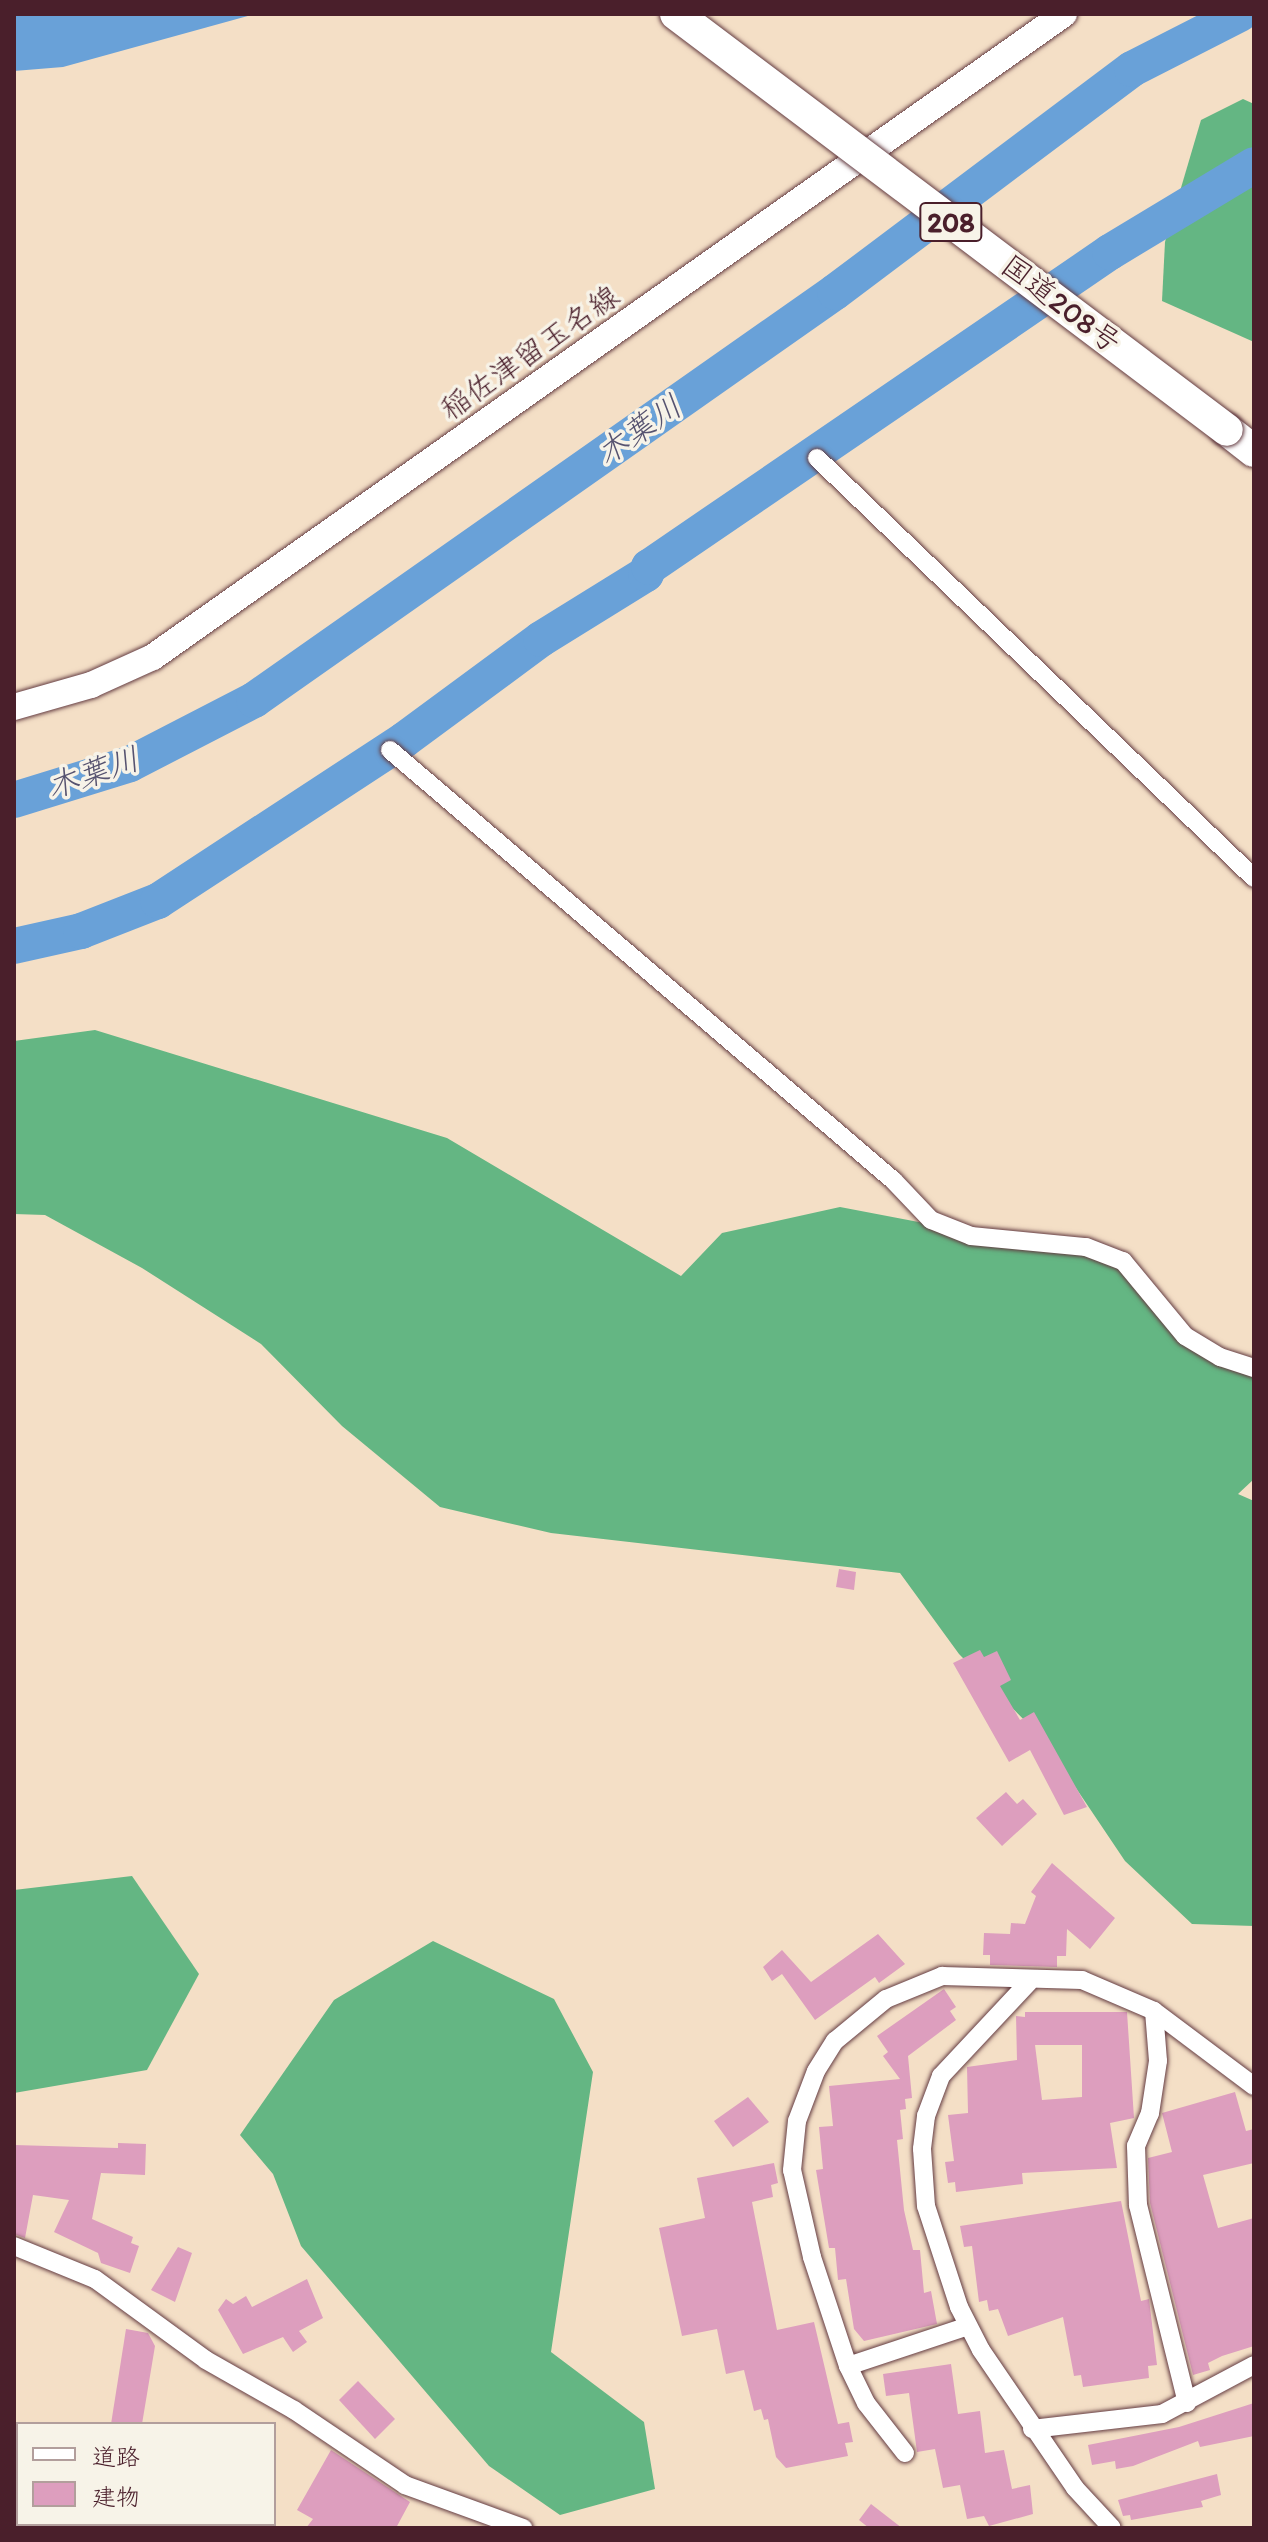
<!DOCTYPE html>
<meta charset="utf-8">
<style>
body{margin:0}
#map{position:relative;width:1268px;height:2542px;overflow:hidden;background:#f4dfc6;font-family:Itim,"Klee One",sans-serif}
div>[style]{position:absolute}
.forest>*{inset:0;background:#64b683}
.water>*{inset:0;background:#69a1d8}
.river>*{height:36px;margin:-18px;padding:0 18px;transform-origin:18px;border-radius:18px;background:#69a1d8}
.building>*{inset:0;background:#dd9ebe}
.roads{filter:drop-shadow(0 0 2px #643c42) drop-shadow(0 0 2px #643c42)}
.minor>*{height:18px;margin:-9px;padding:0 9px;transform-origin:9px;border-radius:9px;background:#fff}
.secondary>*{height:26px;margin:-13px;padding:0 13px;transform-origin:13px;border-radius:13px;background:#fff}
.trunk>*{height:32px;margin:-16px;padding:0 16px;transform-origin:16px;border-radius:16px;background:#fff}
.bridges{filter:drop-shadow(0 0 2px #643c42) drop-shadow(0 0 2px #643c42)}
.trunk-bridge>*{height:32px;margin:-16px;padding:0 16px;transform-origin:16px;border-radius:16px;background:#fff}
span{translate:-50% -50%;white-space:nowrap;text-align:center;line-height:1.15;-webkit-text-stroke:7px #f7f3e8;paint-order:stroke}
.shield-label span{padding:2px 6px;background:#f7f3e8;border:2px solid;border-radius:6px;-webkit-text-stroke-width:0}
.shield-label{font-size:28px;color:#4a1f2b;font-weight:700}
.street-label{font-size:30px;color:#4a1f2b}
.water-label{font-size:32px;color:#565370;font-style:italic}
.frame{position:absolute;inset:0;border:16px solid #4a1f2b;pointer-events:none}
.legend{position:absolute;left:16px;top:2422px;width:260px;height:104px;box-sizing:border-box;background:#f7f3e8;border:2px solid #b29e9c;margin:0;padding:10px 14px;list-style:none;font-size:24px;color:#4a1f2b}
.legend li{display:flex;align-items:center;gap:16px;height:40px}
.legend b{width:40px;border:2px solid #b29e9c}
</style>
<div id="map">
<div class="forest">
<div style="clip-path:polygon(1243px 99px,1254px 104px,1254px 342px,1162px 301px,1165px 242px,1201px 120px)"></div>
<div style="clip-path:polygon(95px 1030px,447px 1138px,681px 1276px,722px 1233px,840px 1207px,1123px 1261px,1185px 1336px,1254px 1368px,1254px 1479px,1238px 1494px,1254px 1501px,1254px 1926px,1192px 1924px,1125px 1861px,1043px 1739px,959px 1654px,900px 1573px,551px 1533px,440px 1507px,342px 1426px,261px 1344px,142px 1268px,45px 1215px,14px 1214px,14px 1041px)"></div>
<div style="clip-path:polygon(132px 1876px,199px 1974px,147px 2070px,14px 2093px,14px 1890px)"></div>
<div style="clip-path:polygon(433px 1941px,554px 1999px,593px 2072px,551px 2352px,644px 2422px,655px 2489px,560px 2515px,489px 2466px,301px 2246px,273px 2174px,240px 2135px,334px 2000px)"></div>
</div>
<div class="water">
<div style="clip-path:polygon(14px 14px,255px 14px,63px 67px,14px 71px)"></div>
</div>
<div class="river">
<div style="left:14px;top:800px;width:121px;rotate:-17.2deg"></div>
<div style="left:130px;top:764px;width:140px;rotate:-27.3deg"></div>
<div style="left:254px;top:700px;width:710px;rotate:-35.08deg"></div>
<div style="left:835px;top:292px;width:371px;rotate:-36.9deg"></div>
<div style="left:1132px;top:69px;width:121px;rotate:-27deg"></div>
<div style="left:14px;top:946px;width:69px;rotate:-12.6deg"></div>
<div style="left:81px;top:931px;width:83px;rotate:-21.3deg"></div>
<div style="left:158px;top:901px;width:294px;rotate:-33.2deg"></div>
<div style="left:404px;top:740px;width:170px;rotate:-36.4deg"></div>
<div style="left:541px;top:639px;width:123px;rotate:-31.8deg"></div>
<div style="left:646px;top:574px;width:8px;rotate:-67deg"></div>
<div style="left:649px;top:567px;width:558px;rotate:-34.34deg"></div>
<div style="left:1110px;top:252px;width:168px;rotate:-31.1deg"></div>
</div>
<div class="building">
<div style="clip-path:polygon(839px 1569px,856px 1572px,854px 1590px,836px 1587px)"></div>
<div style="clip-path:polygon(980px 1650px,984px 1657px,997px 1651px,1011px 1680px,1000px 1686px,1020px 1720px,1034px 1712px,1087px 1807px,1064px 1815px,1030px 1750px,1009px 1762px,953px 1663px)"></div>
<div style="clip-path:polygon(1006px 1792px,1017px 1804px,1023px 1799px,1037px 1814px,1002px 1846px,976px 1818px)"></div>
<div style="clip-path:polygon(1052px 1863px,1115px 1918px,1090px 1949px,1067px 1929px,1066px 1956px,1057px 1956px,1057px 1967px,990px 1965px,990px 1955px,983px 1955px,984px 1933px,1010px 1934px,1011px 1923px,1025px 1924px,1036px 1896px,1031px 1892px)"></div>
<div style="clip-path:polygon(878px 1934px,905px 1964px,879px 1983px,875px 1977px,815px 2020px,782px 1974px,772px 1981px,763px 1967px,782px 1950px,811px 1982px)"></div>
<div style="clip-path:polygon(944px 1989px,956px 2007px,950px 2011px,956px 2020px,908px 2056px,912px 2098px,905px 2099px,906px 2109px,900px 2110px,903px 2139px,897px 2140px,904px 2210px,913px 2250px,920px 2250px,924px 2293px,931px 2291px,937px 2324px,864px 2341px,854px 2329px,846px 2279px,838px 2280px,835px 2248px,829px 2248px,816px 2170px,823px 2169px,819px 2127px,833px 2126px,829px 2086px,900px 2079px,883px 2056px,888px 2052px,877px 2036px)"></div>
<div style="clip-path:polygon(evenodd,1025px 2012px,1127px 2012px,1134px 2118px,1110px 2123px,1117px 2168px,1022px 2173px,1023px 2184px,956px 2192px,955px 2182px,948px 2183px,945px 2162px,954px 2161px,948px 2115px,968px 2113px,967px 2067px,1017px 2060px,1016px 2016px,1025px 2017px,1025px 2012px,1035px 2045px,1082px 2045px,1082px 2097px,1042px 2100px,1035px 2045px)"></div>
<div style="clip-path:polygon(1235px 2092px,1246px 2131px,1254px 2129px,1254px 2163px,1203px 2175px,1218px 2228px,1254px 2218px,1254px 2346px,1222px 2356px,1208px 2363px,1210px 2370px,1193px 2375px,1150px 2203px,1148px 2158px,1172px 2152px,1162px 2113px)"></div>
<div style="clip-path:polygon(748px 2097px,769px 2122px,733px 2147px,714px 2121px)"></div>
<div style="clip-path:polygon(118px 2143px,146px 2144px,145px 2175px,101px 2173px,92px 2219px,133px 2237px,131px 2243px,139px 2246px,130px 2273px,101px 2263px,98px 2253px,54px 2232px,69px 2200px,33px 2195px,25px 2238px,14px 2234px,14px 2145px,118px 2148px)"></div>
<div style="clip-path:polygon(774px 2163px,778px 2183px,771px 2185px,773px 2197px,752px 2202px,777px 2330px,814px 2322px,838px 2424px,849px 2422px,853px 2442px,845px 2443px,848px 2456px,786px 2468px,776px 2457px,768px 2419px,764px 2420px,761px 2409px,754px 2411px,744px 2370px,726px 2374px,717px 2329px,682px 2336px,659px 2228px,705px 2218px,697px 2178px)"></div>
<div style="clip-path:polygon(1121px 2201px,1141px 2301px,1149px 2299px,1157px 2365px,1148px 2366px,1149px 2378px,1083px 2387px,1081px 2375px,1074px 2376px,1063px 2317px,1008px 2336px,998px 2309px,989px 2311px,987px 2300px,979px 2302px,972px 2246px,964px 2247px,960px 2226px)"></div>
<div style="clip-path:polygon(178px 2247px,192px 2253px,175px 2302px,151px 2290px)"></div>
<div style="clip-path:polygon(307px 2279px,323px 2318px,299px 2331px,307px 2342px,293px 2352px,283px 2337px,243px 2354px,218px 2310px,226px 2299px,233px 2304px,246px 2296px,252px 2307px)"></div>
<div style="clip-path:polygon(126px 2329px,148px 2333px,155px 2346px,142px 2424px,111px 2424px)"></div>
<div style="clip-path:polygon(951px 2364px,958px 2414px,980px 2411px,985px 2453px,1004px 2450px,1012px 2489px,1030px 2485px,1033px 2514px,989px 2526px,984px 2516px,967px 2519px,960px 2485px,943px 2488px,935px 2449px,917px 2452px,909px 2393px,886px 2396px,883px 2374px)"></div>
<div style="clip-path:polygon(358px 2381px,395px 2419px,375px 2439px,339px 2400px)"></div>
<div style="clip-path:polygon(1254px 2403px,1254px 2436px,1200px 2447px,1198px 2441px,1133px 2466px,1116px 2469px,1115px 2461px,1092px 2465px,1088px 2445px,1179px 2427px)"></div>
<div style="clip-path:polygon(331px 2450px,410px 2502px,396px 2528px,306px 2528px,313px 2519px,297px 2510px)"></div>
<div style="clip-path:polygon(1217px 2474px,1221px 2495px,1201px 2501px,1203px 2507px,1131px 2520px,1130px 2515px,1123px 2516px,1118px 2500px)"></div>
<div style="clip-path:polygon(871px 2504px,902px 2528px,869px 2528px,859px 2520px)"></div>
</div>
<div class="roads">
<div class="minor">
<div style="left:817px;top:458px;width:606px;rotate:43.86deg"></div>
<div style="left:390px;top:750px;width:662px;rotate:40.53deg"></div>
<div style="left:893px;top:1180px;width:55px;rotate:46.5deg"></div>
<div style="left:931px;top:1220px;width:43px;rotate:21.8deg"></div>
<div style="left:971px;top:1236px;width:116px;rotate:5.5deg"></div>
<div style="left:1086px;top:1247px;width:40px;rotate:21deg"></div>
<div style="left:1123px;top:1261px;width:97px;rotate:50.4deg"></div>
<div style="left:1185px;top:1336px;width:41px;rotate:31deg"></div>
<div style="left:1220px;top:1357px;width:36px;rotate:18deg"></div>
<div style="left:1029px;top:1982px;width:129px;rotate:133.1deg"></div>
<div style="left:941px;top:2076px;width:43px;rotate:110.6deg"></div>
<div style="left:926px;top:2116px;width:33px;rotate:97deg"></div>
<div style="left:922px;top:2149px;width:57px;rotate:86deg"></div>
<div style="left:926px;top:2206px;width:106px;rotate:71.9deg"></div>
<div style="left:959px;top:2307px;width:48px;rotate:62.9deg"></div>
<div style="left:981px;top:2350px;width:167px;rotate:55.7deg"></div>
<div style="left:1075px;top:2488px;width:54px;rotate:47.2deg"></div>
<div style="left:1154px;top:2011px;width:50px;rotate:85.4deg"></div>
<div style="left:1158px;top:2061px;width:53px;rotate:98.7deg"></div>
<div style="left:1150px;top:2113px;width:36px;rotate:113deg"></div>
<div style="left:1136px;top:2146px;width:59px;rotate:88.1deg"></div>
<div style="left:1138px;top:2205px;width:204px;rotate:76.1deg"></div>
<div style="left:14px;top:2246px;width:87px;rotate:22.2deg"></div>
<div style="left:95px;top:2279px;width:137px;rotate:36.1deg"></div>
<div style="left:206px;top:2360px;width:101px;rotate:29.6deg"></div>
<div style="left:294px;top:2410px;width:134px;rotate:34deg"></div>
<div style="left:405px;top:2485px;width:126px;rotate:20deg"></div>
<div style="left:848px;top:2366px;width:126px;rotate:-18.4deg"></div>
<div style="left:1032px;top:2429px;width:131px;rotate:-6.6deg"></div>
<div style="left:1162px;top:2414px;width:104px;rotate:-28deg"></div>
<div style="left:905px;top:2453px;width:63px;rotate:-128deg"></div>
<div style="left:866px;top:2403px;width:41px;rotate:-115.9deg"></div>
<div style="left:848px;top:2366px;width:115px;rotate:-108.3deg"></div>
<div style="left:812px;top:2257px;width:89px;rotate:-102.9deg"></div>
<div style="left:792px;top:2170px;width:49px;rotate:-84.2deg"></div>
<div style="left:797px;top:2121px;width:53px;rotate:-69.2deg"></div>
<div style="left:816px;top:2071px;width:36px;rotate:-58deg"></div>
<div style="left:835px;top:2041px;width:66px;rotate:-39.5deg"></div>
<div style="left:886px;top:1999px;width:61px;rotate:-22.3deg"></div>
<div style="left:942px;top:1976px;width:140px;rotate:1.6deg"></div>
<div style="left:1082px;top:1980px;width:78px;rotate:23.3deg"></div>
<div style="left:1154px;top:2011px;width:125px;rotate:36.9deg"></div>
</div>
<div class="secondary">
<div style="left:14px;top:707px;width:80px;rotate:-15.9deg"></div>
<div style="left:91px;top:685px;width:68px;rotate:-24.3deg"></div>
<div style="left:153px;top:657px;width:1115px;rotate:-35.22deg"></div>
</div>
<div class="trunk">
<div style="left:1227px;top:430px;width:34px;rotate:38deg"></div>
</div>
</div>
<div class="bridges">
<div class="trunk-bridge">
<div style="left:676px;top:14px;width:690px;rotate:37.05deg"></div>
</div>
</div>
<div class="shield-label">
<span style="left:951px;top:222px">208</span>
</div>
<div class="street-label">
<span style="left:1061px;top:304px;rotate:37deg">国道208号</span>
<span style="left:530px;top:353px;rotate:-35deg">稲佐津留玉名線</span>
</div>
<div class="water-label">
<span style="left:639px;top:430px;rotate:-35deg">木葉川</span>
<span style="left:93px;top:773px;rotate:-19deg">木葉川</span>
</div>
<div class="frame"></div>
<ul class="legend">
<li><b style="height:10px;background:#fff"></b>道路</li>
<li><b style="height:22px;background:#dd9ebe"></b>建物</li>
</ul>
</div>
